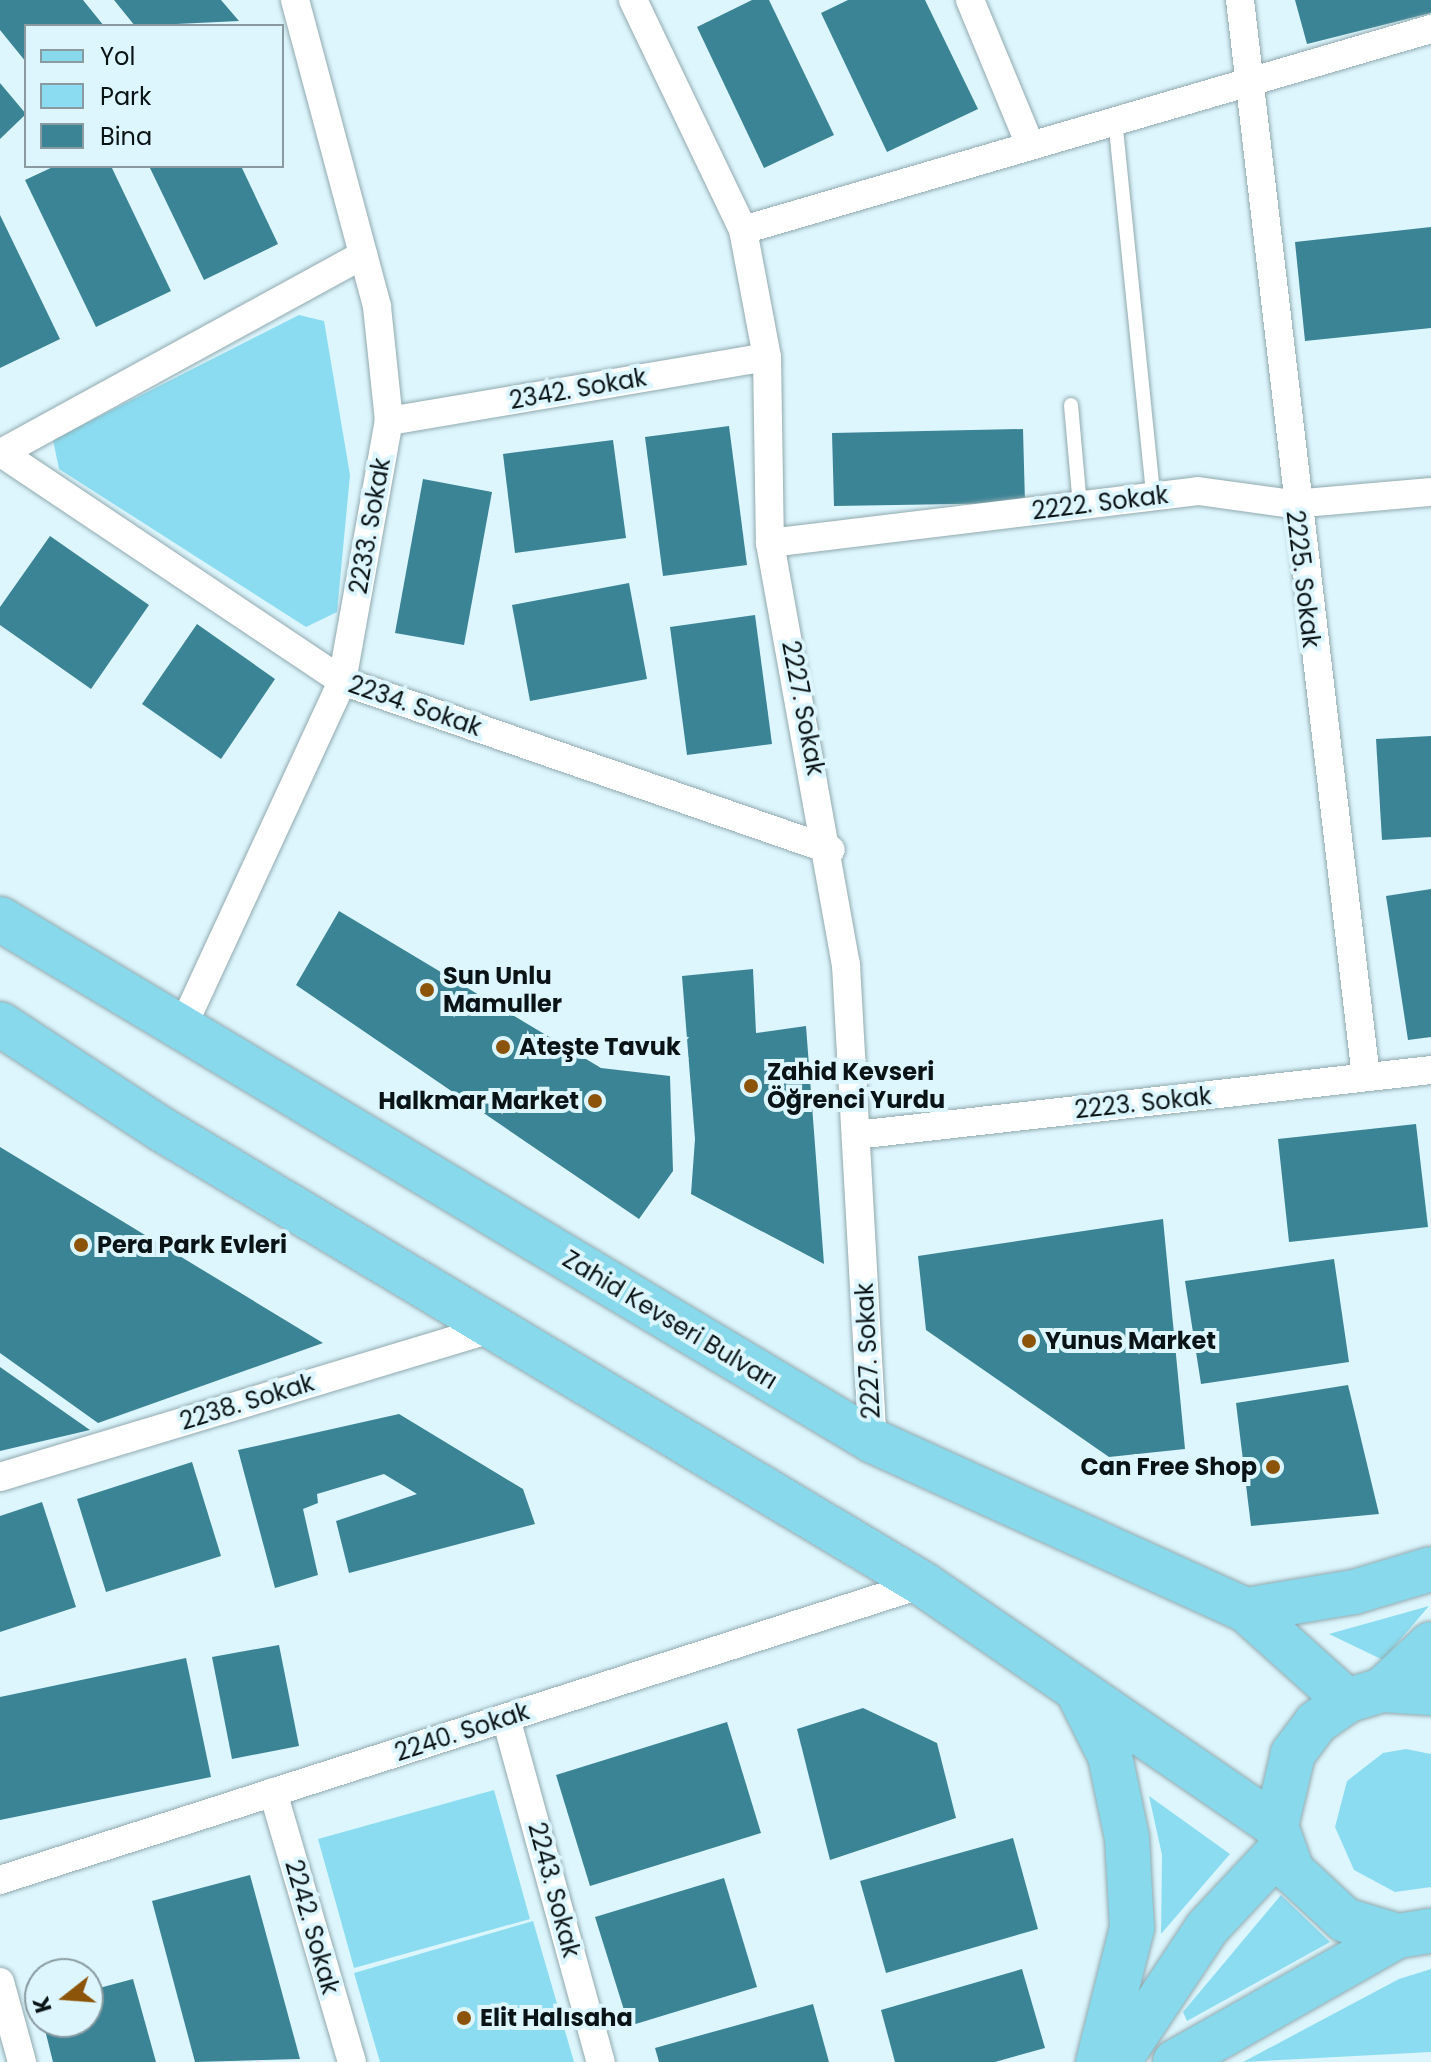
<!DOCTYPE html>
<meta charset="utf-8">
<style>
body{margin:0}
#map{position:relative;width:1431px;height:2062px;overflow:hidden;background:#ddf6fd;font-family:Poppins,sans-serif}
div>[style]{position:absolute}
.green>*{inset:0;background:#8bdcf0}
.building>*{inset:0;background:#3b8495}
.roads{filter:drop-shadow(0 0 2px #91a9af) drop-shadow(0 0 2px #91a9af)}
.lane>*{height:14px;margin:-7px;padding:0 7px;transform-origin:7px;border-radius:7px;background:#fff}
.street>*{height:28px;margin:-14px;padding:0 14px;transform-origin:14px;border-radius:14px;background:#fff}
.primary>*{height:44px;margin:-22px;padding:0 22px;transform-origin:22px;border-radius:22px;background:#88d9eb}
.dots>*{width:22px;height:22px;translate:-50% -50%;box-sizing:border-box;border:4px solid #ddf6fd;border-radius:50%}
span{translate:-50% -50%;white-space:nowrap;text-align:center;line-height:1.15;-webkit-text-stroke:8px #ddf6fd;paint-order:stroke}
.street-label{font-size:24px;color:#0a1316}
.poi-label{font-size:24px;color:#0a1316;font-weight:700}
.left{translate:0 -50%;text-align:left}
.right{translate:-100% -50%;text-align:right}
.legend{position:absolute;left:24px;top:24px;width:260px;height:144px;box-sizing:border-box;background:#ddf6fd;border:2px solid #899ba1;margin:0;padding:10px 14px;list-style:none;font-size:24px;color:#0a1316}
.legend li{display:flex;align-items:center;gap:16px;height:40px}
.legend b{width:40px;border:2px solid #899ba1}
.north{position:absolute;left:24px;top:1958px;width:80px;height:80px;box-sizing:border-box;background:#ddf6fd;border:2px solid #899ba1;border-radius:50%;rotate:253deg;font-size:22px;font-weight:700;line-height:32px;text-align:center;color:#0a1316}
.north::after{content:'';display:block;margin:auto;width:28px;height:36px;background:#8c5409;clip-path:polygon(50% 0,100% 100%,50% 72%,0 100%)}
</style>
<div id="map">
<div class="green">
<div style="clip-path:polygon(299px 315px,324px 321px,350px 475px,337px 612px,306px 627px,59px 469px,53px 440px)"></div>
<div style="clip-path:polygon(1429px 1606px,1383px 1660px,1329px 1634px)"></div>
<div style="clip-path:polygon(1406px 1749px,1431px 1754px,1431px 1887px,1395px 1892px,1354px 1870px,1335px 1827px,1347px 1781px,1383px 1753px)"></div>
<div style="clip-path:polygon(494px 1790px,530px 1919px,354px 1968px,318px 1839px)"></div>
<div style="clip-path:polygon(1149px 1796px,1230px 1854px,1161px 1934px,1162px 1855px)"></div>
<div style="clip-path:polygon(1281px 1895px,1330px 1942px,1187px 2021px,1183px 2012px)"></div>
<div style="clip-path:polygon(533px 1921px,574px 2062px,380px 2062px,354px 1973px)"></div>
<div style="clip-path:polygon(1431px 1969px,1431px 2052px,1243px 2062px,1399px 1979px)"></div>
</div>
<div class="building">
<div style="clip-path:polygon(0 0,83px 0,104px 26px,26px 26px,26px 62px,0 30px)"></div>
<div style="clip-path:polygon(114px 0,221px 0,239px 21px,135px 26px)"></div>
<div style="clip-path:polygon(752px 0,769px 0,834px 135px,764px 168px,697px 27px)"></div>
<div style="clip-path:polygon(848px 0,925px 0,978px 109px,887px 152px,821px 13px)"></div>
<div style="clip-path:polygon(1295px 0,1431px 0,1431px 13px,1307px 44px)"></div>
<div style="clip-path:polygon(0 83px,26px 114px,0 139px)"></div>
<div style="clip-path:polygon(55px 166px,111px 166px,171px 291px,96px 327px,25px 180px)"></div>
<div style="clip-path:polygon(149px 166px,241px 166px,278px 244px,204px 280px)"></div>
<div style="clip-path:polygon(0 215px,60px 339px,0 368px)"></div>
<div style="clip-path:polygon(1431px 227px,1431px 328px,1305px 341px,1295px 242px)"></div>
<div style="clip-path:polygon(729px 426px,747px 565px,663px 576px,645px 437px)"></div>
<div style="clip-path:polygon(1023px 429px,1025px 503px,834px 506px,832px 433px)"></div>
<div style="clip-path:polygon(613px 440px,626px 538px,515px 553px,503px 454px)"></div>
<div style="clip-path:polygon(423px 479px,492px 492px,464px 645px,395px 633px)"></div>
<div style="clip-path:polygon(50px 536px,149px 605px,91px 689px,0 625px,0 607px)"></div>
<div style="clip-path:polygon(629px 583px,647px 679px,530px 701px,512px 605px)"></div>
<div style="clip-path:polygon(755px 615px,772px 744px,687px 755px,670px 627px)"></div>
<div style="clip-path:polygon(197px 624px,275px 679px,221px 759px,142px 704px)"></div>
<div style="clip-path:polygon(1431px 736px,1431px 837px,1382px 840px,1376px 739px)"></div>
<div style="clip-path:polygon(1431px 889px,1431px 1037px,1408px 1040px,1386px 896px)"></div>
<div style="clip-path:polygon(339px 911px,601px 1068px,670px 1076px,673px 1171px,639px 1219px,296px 985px)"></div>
<div style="clip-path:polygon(753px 969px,756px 1033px,806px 1026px,824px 1264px,691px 1194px,695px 1139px,682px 976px)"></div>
<div style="clip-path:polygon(1416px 1124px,1428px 1227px,1289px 1242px,1278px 1139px)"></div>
<div style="clip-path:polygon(0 1147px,323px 1343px,98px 1423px,0 1353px)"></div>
<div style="clip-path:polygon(1163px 1219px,1185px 1449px,1109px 1457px,926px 1330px,918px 1256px)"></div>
<div style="clip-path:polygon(1334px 1259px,1349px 1362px,1201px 1384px,1185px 1281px)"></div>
<div style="clip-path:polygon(0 1367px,90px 1430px,0 1451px)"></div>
<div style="clip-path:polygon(1348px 1385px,1379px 1514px,1251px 1526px,1236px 1403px)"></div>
<div style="clip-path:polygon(399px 1414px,523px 1489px,535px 1524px,349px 1573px,336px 1521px,417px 1494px,384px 1474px,317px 1494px,318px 1503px,303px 1509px,318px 1575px,275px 1588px,238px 1450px)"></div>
<div style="clip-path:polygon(192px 1462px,221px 1556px,106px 1592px,77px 1499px)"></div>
<div style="clip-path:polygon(42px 1502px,76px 1607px,0 1632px,0 1516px)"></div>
<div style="clip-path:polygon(279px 1645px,299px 1746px,232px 1759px,212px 1657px)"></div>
<div style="clip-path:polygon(186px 1658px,211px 1777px,0 1820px,0 1697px)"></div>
<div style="clip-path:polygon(863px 1708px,937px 1743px,956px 1818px,830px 1860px,797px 1729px)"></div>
<div style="clip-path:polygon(727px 1722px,761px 1833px,590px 1886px,556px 1775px)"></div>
<div style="clip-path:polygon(1013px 1838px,1038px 1929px,886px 1973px,860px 1881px)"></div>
<div style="clip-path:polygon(250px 1875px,300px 2059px,195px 2062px,152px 1901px)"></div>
<div style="clip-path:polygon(724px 1878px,757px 1987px,629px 2026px,595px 1917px)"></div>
<div style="clip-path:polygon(1022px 1969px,1045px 2048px,995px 2062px,895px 2062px,881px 2010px)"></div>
<div style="clip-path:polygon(133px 1979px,156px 2062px,53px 2062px,43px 2022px,88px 2022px,88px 1991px)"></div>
<div style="clip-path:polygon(813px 2004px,829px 2062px,659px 2062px,655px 2048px)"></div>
</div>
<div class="roads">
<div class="lane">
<div style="left:1115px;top:119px;width:379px;rotate:84.2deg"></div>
<div style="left:1071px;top:405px;width:100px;rotate:84.9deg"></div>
</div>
<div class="street">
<div style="left:633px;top:0;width:255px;rotate:64.4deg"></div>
<div style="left:743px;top:230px;width:129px;rotate:79.3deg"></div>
<div style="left:767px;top:357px;width:186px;rotate:89.1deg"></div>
<div style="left:770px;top:543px;width:429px;rotate:79.8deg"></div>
<div style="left:846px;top:965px;width:477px;rotate:86.8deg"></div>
<div style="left:970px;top:0;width:157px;rotate:67.5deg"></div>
<div style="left:1240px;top:0;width:1084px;rotate:83.33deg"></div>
<div style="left:743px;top:230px;width:717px;rotate:-16.29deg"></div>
<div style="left:389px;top:421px;width:383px;rotate:-9.6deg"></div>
<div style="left:0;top:452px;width:412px;rotate:33.8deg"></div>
<div style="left:342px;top:681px;width:517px;rotate:19.07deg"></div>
<div style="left:1px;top:453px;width:413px;rotate:-28.7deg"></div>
<div style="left:770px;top:543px;width:431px;rotate:-6.9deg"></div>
<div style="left:1198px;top:491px;width:96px;rotate:7.8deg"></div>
<div style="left:1293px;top:504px;width:139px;rotate:-5deg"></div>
<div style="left:182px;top:1028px;width:382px;rotate:-65.2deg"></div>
<div style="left:342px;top:681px;width:264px;rotate:-79.8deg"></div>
<div style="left:389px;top:421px;width:116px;rotate:-96deg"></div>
<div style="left:377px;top:306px;width:317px;rotate:-105deg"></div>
<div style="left:856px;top:1135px;width:579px;rotate:-6.45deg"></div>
<div style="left:0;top:1477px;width:516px;rotate:-16.78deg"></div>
<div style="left:506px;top:1718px;width:357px;rotate:74.6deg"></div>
<div style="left:273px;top:1792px;width:281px;rotate:73.7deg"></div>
<div style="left:0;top:1880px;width:969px;rotate:-17.78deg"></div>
<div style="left:0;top:1982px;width:83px;rotate:74.6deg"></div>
</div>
<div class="primary">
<div style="left:0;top:919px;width:1017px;rotate:30.88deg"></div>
<div style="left:873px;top:1441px;width:409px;rotate:24.4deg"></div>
<div style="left:1246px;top:1610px;width:136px;rotate:42deg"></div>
<div style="left:0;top:1024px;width:192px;rotate:33.1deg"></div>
<div style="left:161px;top:1129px;width:888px;rotate:30.84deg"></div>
<div style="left:923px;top:1584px;width:428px;rotate:34.4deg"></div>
<div style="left:1246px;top:1610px;width:109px;rotate:-9.5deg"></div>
<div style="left:1354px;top:1592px;width:80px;rotate:-16.6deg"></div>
<div style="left:1382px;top:1690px;width:67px;rotate:-43.2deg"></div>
<div style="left:1431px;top:1693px;width:49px;rotate:-176.5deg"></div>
<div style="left:1382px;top:1690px;width:37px;rotate:163deg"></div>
<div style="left:1347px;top:1701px;width:38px;rotate:145deg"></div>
<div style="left:1316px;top:1723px;width:39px;rotate:127deg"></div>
<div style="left:1293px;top:1754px;width:74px;rotate:103.3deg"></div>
<div style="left:1276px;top:1826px;width:48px;rotate:70.4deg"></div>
<div style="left:1292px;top:1871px;width:72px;rotate:42.8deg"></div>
<div style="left:1345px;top:1920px;width:55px;rotate:16.8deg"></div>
<div style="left:1398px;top:1936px;width:33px;rotate:-9deg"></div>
<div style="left:1081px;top:1698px;width:65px;rotate:63.4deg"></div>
<div style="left:1110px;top:1756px;width:84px;rotate:78.3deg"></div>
<div style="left:1127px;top:1838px;width:90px;rotate:86.8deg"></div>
<div style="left:1132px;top:1928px;width:138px;rotate:104.2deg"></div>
<div style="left:1118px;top:2062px;width:161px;rotate:-56.4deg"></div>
<div style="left:1207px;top:1928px;width:108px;rotate:-46.9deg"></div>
<div style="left:1175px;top:2062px;width:256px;rotate:-29.5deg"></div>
</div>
</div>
<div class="dots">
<div style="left:427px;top:990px;background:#8c5409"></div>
<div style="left:503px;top:1047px;background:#8c5409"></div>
<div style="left:751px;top:1086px;background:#8c5409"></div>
<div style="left:595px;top:1101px;background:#8c5409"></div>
<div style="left:81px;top:1245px;background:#8c5409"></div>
<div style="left:1029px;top:1341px;background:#8c5409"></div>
<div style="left:1273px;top:1467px;background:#8c5409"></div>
<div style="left:464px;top:2018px;background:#8c5409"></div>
</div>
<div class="street-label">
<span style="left:578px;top:389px;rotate:-10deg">2342. Sokak</span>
<span style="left:1100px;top:503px;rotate:-7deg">2222. Sokak</span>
<span style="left:370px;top:526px;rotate:-80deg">2233. Sokak</span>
<span style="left:1303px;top:579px;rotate:83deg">2225. Sokak</span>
<span style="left:415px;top:706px;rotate:19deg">2234. Sokak</span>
<span style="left:803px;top:708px;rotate:79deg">2227. Sokak</span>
<span style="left:1143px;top:1103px;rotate:-6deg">2223. Sokak</span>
<span style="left:670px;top:1320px;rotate:31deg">Zahid Kevseri Bulvarı</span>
<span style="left:868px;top:1351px;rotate:-93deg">2227. Sokak</span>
<span style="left:247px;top:1402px;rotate:-17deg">2238. Sokak</span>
<span style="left:462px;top:1732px;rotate:-18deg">2240. Sokak</span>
<span style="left:554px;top:1890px;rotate:75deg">2243. Sokak</span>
<span style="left:312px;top:1927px;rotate:74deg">2242. Sokak</span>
</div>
<div class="poi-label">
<span class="left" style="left:443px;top:990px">Sun Unlu<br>Mamuller</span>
<span class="left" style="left:519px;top:1047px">Ateşte Tavuk</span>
<span class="left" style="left:767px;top:1086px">Zahid Kevseri<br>Öğrenci Yurdu</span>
<span class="right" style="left:579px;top:1101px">Halkmar Market</span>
<span class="left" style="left:97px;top:1245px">Pera Park Evleri</span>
<span class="left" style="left:1045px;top:1341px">Yunus Market</span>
<span class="right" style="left:1257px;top:1467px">Can Free Shop</span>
<span class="left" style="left:480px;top:2018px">Elit Halısaha</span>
</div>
<ul class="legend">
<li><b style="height:10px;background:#88d9eb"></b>Yol</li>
<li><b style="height:22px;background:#8bdcf0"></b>Park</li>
<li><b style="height:22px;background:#3b8495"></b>Bina</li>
</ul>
<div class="north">K</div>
</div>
